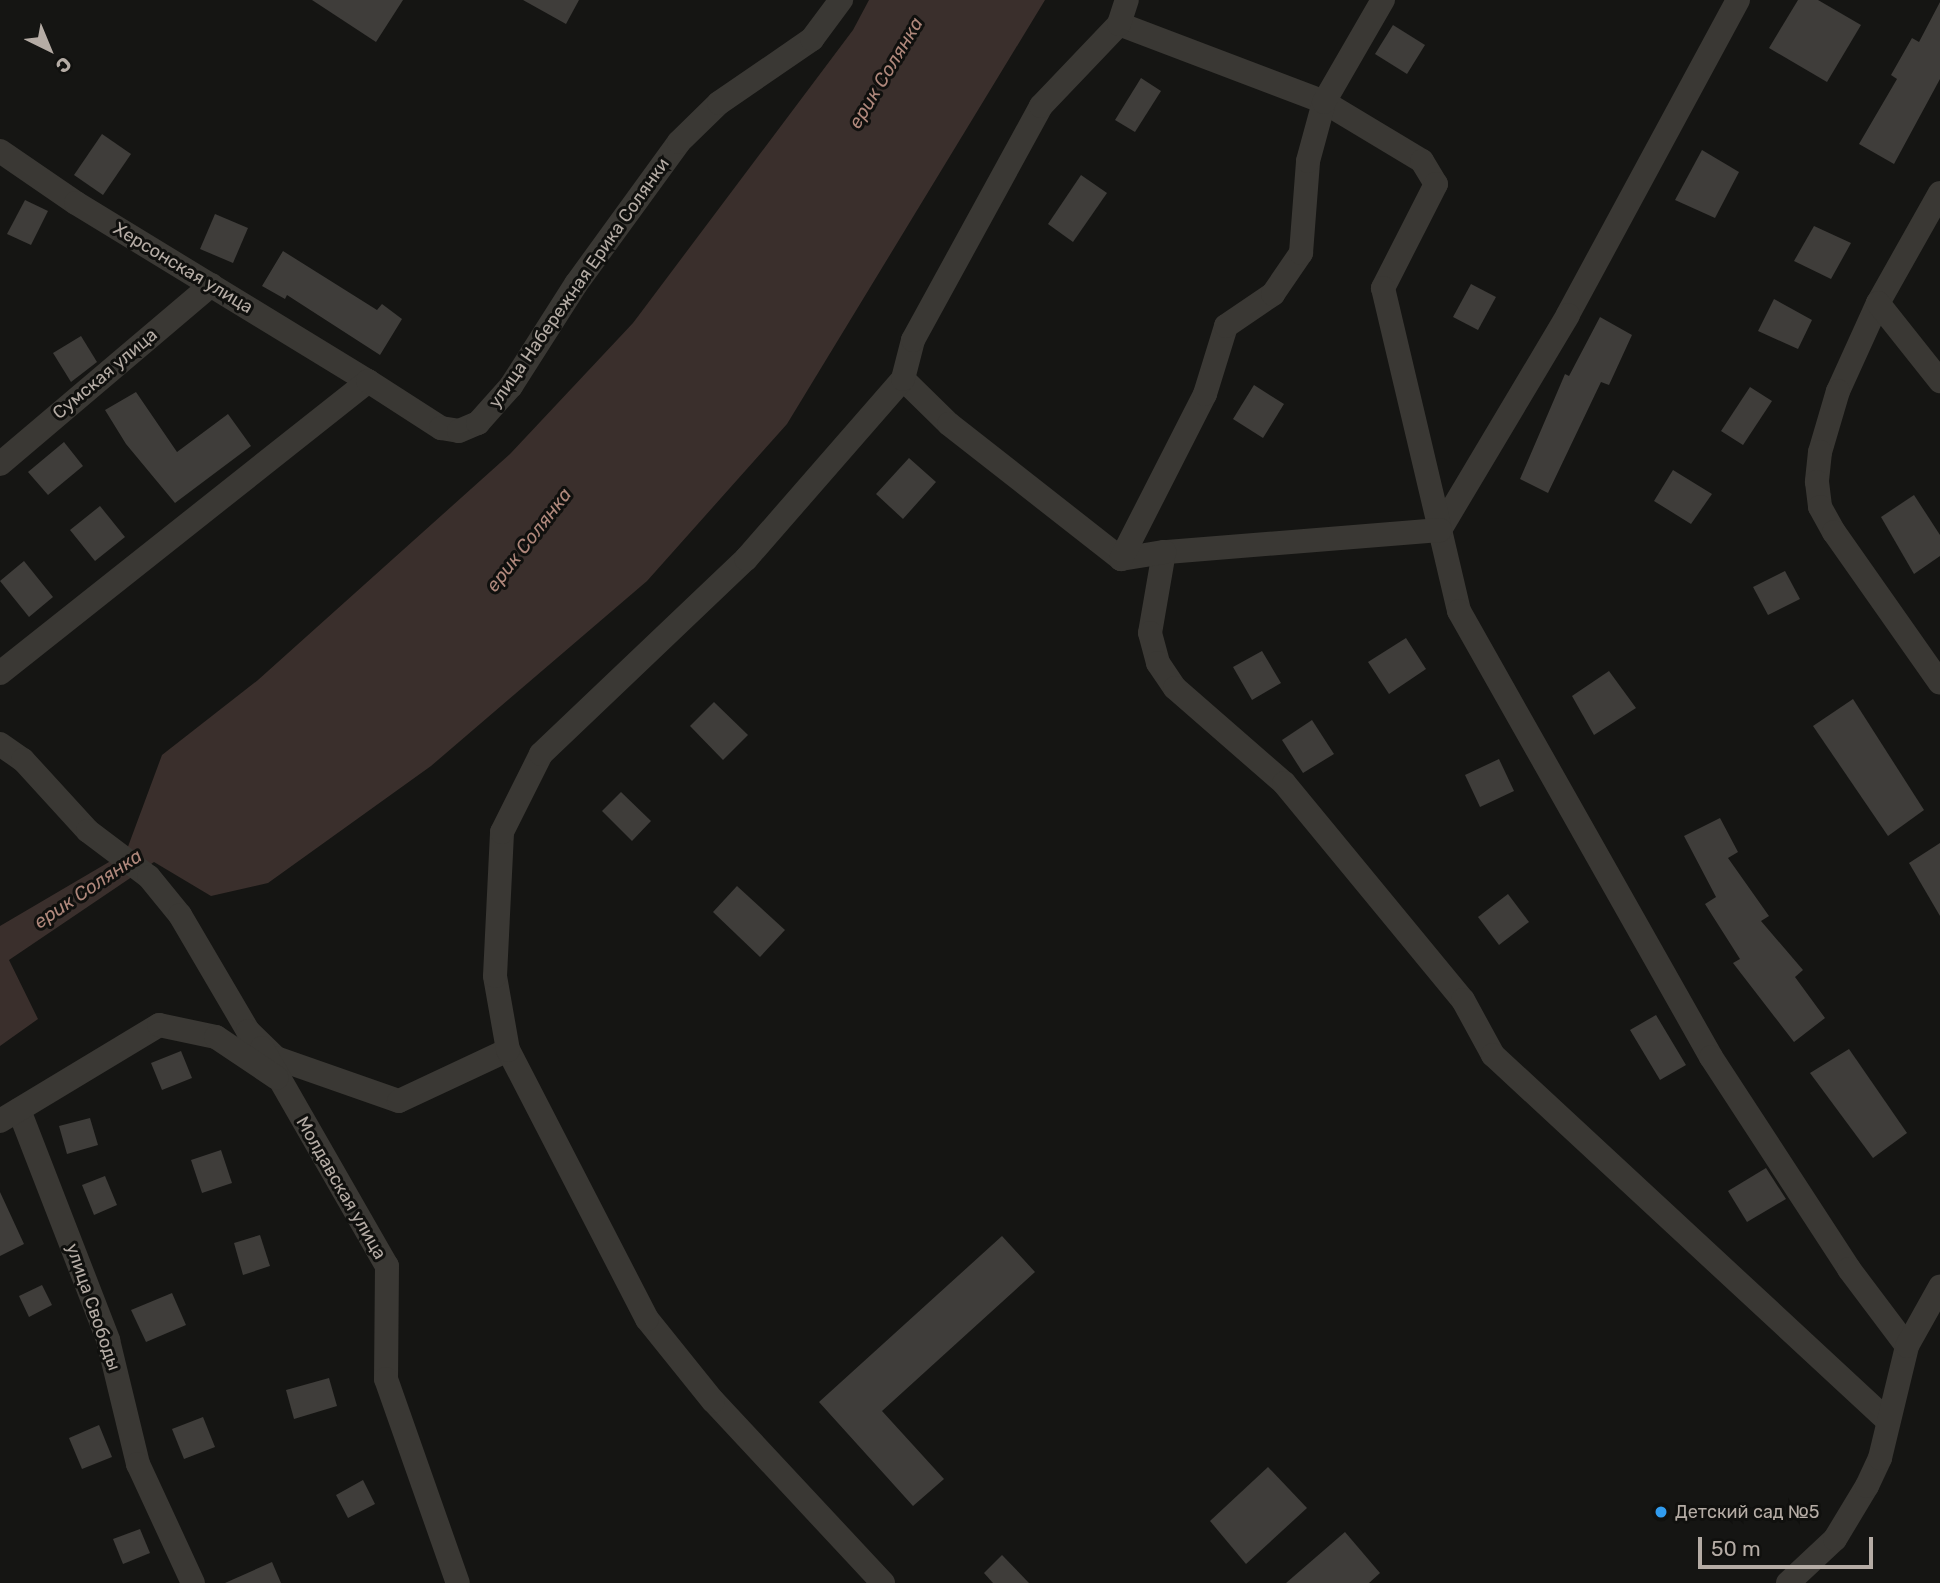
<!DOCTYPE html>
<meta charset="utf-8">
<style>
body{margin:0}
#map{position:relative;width:1940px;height:1583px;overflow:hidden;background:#151513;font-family:Rubik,sans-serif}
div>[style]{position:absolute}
.water>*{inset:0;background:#3a2f2c}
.building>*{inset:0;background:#3f3d3a}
.street>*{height:24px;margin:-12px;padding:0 12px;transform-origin:12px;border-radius:12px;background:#3a3834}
.dots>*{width:19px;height:19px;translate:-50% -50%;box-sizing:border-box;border:4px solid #10100e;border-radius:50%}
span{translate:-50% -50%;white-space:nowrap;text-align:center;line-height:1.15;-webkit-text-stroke:6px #10100e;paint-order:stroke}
.street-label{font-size:18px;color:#b5aca5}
.poi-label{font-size:18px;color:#b5aca5}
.left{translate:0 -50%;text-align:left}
.water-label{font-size:19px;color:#b0887c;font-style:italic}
.north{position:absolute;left:14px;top:14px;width:70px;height:70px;-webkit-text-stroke:5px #10100e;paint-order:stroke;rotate:137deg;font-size:19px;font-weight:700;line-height:28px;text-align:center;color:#b5aca5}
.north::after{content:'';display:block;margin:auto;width:24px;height:32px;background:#b5aca5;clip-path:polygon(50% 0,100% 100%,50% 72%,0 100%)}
.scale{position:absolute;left:1698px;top:1537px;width:175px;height:32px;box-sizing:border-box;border:4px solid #b5aca5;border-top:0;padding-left:9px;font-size:21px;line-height:24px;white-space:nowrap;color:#b5aca5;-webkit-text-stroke:5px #10100e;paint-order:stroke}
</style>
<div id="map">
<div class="water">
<div style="clip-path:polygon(869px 0,1045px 0,787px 424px,647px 581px,431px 766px,268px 883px,211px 896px,154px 862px,9px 960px,38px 1019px,0 1046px,0 926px,126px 852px,162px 755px,258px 680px,510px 454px,633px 323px,853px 30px)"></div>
</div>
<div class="building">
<div style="clip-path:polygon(312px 0,403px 0,376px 42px)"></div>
<div style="clip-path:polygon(523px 0,579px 0,566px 24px)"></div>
<div style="clip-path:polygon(1798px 0,1818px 0,1861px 25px,1827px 82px,1769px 48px)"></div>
<div style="clip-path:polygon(1940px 2px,1940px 79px,1894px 164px,1859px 144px,1897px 79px,1891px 75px,1912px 38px,1919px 42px)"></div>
<div style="clip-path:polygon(1393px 25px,1425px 45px,1407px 74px,1375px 54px)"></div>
<div style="clip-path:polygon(1141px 78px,1161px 91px,1135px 132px,1115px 120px)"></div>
<div style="clip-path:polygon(102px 134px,131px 154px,103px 195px,74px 175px)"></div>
<div style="clip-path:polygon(1702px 150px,1739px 172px,1715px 218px,1675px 200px)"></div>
<div style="clip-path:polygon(1081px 175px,1107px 193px,1073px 242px,1048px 224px)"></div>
<div style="clip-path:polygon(25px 200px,48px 211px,31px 245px,7px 234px)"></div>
<div style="clip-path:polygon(215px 214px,248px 228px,233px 263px,200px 249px)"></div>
<div style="clip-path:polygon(1814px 226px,1851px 243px,1831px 279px,1794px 261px)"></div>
<div style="clip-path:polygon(283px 251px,377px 310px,382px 304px,402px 319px,380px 355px,287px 295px,285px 299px,262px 286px)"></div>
<div style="clip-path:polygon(1471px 284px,1496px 297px,1478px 330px,1453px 317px)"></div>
<div style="clip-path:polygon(1774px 299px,1812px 320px,1798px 349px,1758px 331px)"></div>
<div style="clip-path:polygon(1600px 317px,1632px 335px,1609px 385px,1601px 382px,1548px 493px,1520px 479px,1565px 374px,1569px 376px)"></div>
<div style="clip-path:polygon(81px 336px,97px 362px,71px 382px,53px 353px)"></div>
<div style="clip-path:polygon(1254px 385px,1284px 404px,1263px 438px,1233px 419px)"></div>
<div style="clip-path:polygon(1750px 387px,1772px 401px,1743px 445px,1721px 431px)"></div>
<div style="clip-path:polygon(136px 392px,177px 452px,228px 414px,251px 446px,175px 503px,126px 444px,105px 410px)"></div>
<div style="clip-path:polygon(64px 442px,83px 466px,48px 495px,28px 472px)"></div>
<div style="clip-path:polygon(909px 458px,936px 482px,903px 519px,876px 494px)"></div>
<div style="clip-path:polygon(1673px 470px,1712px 494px,1691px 524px,1654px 501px)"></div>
<div style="clip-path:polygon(1914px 495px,1940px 535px,1940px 556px,1914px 574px,1881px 517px)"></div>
<div style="clip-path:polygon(100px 506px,125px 537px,95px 561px,70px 530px)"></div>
<div style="clip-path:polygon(24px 561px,53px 597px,29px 617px,0 581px)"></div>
<div style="clip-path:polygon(1785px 571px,1800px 599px,1768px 615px,1753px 587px)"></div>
<div style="clip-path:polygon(1406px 638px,1426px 669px,1389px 694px,1368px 662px)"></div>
<div style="clip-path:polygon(1262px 651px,1281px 683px,1252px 700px,1233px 667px)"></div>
<div style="clip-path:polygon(1609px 671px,1636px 708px,1594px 735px,1572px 696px)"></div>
<div style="clip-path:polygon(1853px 699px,1924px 810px,1888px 836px,1813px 726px)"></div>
<div style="clip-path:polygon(714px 702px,748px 735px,723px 760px,690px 726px)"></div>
<div style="clip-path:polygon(1312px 720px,1334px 754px,1303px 773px,1282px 740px)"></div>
<div style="clip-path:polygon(1499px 759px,1514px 791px,1480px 807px,1465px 775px)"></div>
<div style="clip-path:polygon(621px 792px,651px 821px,632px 841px,602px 811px)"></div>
<div style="clip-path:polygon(1720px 818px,1738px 852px,1728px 858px,1769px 916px,1761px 921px,1803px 970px,1795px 977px,1825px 1018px,1794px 1042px,1733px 963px,1740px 959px,1705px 904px,1716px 897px,1684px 836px)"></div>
<div style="clip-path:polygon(1940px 843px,1940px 916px,1909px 863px)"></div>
<div style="clip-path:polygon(737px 886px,785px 930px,760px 957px,713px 912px)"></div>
<div style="clip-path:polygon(1508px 894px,1529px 922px,1499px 945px,1478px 917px)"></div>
<div style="clip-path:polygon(1656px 1015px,1686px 1065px,1660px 1080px,1630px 1030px)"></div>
<div style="clip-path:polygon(1849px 1049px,1907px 1133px,1873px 1158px,1810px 1073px)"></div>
<div style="clip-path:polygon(181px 1051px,192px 1078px,162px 1090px,151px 1063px)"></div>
<div style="clip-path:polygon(90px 1118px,98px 1145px,67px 1154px,59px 1126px)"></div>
<div style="clip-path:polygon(221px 1150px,232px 1183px,202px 1193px,191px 1160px)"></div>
<div style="clip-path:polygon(1766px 1168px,1786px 1199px,1747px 1222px,1728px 1191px)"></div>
<div style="clip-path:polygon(105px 1176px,117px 1205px,94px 1215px,82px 1185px)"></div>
<div style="clip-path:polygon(0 1192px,24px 1244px,0 1256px)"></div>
<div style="clip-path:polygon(260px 1235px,270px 1266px,243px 1275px,234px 1243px)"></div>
<div style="clip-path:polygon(1002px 1236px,1035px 1272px,882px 1411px,944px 1479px,913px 1506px,819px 1402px)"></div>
<div style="clip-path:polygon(42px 1285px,52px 1305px,29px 1317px,19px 1296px)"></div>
<div style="clip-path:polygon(172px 1293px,186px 1325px,146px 1342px,131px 1310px)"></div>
<div style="clip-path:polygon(329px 1378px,337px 1406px,294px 1419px,286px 1390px)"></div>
<div style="clip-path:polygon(203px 1417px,215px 1447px,184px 1459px,172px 1429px)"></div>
<div style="clip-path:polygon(99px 1425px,112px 1457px,82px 1469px,69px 1438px)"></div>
<div style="clip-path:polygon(1268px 1467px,1307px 1508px,1246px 1564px,1210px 1521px)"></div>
<div style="clip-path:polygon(363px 1480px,375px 1504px,348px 1518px,336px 1495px)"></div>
<div style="clip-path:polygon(140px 1529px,150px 1553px,123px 1564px,113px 1539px)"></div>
<div style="clip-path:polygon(1345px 1532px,1380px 1573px,1369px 1583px,1286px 1583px)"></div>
<div style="clip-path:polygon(1002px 1555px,1029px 1583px,993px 1583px,984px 1573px)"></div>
<div style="clip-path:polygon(272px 1562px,281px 1583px,225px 1583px)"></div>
</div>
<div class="street">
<div style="left:1738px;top:0;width:358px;rotate:118.4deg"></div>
<div style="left:1568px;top:315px;width:250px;rotate:120.8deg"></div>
<div style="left:1440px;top:530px;width:83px;rotate:76.8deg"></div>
<div style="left:1459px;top:611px;width:512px;rotate:60.53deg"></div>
<div style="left:1711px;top:1057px;width:253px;rotate:56.9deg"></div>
<div style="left:1849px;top:1269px;width:96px;rotate:53deg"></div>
<div style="left:1119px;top:24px;width:219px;rotate:20.8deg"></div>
<div style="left:1324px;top:102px;width:114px;rotate:31deg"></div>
<div style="left:1422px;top:161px;width:27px;rotate:59deg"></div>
<div style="left:1436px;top:184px;width:117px;rotate:117deg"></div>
<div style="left:1383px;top:288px;width:249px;rotate:76.7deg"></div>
<div style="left:1440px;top:530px;width:277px;rotate:175.4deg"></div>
<div style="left:1164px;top:552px;width:82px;rotate:99.8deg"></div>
<div style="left:1150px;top:633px;width:31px;rotate:75deg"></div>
<div style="left:1158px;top:663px;width:30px;rotate:56deg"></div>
<div style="left:1175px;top:688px;width:145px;rotate:41.1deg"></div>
<div style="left:1284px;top:783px;width:281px;rotate:50.5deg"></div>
<div style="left:1463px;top:1000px;width:63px;rotate:61.4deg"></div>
<div style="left:1493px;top:1055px;width:538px;rotate:42.82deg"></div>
<div style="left:0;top:151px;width:92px;rotate:34.4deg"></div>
<div style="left:76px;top:203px;width:342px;rotate:31.4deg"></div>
<div style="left:1940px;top:193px;width:126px;rotate:119.4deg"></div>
<div style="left:1878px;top:303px;width:97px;rotate:114.4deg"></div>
<div style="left:1838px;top:391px;width:64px;rotate:106.4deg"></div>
<div style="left:1820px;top:452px;width:30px;rotate:96deg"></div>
<div style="left:1817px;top:482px;width:25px;rotate:83deg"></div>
<div style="left:1820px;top:507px;width:29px;rotate:61deg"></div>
<div style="left:1834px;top:532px;width:184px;rotate:54.9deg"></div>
<div style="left:1878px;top:303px;width:100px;rotate:51.5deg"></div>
<div style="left:903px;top:379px;width:64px;rotate:44.4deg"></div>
<div style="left:949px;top:424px;width:219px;rotate:38.1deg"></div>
<div style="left:1121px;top:559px;width:44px;rotate:-9.2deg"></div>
<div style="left:0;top:464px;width:277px;rotate:-40.3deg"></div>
<div style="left:1121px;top:559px;width:185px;rotate:-63deg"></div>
<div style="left:1205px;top:394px;width:71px;rotate:-72.8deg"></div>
<div style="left:1226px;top:326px;width:57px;rotate:-34.2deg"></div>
<div style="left:1273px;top:294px;width:50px;rotate:-55.7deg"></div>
<div style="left:1301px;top:253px;width:92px;rotate:-85.6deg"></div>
<div style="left:1308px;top:161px;width:61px;rotate:-74.8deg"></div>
<div style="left:1324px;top:102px;width:118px;rotate:-60deg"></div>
<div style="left:0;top:673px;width:470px;rotate:-38.4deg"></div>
<div style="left:368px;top:381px;width:87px;rotate:32.8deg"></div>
<div style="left:441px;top:428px;width:18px;rotate:9deg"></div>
<div style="left:459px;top:431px;width:21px;rotate:-23deg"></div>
<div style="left:478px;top:423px;width:50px;rotate:-48.3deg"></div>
<div style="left:511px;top:386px;width:121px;rotate:-57.5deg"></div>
<div style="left:576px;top:284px;width:175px;rotate:-54deg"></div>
<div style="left:679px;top:142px;width:56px;rotate:-44.3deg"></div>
<div style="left:719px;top:103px;width:113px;rotate:-34.5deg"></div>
<div style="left:812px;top:39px;width:49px;rotate:-53.4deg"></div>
<div style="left:0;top:744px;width:28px;rotate:35deg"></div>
<div style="left:23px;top:760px;width:96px;rotate:47.5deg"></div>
<div style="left:88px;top:831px;width:76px;rotate:37deg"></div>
<div style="left:149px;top:877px;width:49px;rotate:50.8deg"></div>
<div style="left:180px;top:915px;width:134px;rotate:59.6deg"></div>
<div style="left:248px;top:1031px;width:39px;rotate:44deg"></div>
<div style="left:276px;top:1058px;width:130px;rotate:19.3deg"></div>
<div style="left:399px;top:1101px;width:120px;rotate:-25.1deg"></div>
<div style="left:262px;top:1048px;width:251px;rotate:60.2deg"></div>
<div style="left:387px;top:1266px;width:113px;rotate:90.5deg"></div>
<div style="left:386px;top:1379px;width:216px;rotate:70.6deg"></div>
<div style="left:19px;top:1110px;width:247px;rotate:68.8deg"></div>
<div style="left:108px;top:1340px;width:128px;rotate:76.4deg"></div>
<div style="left:138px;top:1464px;width:131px;rotate:65.2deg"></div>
<div style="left:0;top:1121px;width:186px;rotate:-31.1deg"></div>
<div style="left:159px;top:1025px;width:58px;rotate:11.9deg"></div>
<div style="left:216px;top:1037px;width:73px;rotate:33.9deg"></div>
<div style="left:883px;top:1583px;width:249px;rotate:-133deg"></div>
<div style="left:713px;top:1401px;width:105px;rotate:-128.8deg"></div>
<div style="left:647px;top:1319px;width:303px;rotate:-117.3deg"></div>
<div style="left:508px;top:1050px;width:75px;rotate:-100deg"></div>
<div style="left:495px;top:976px;width:144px;rotate:-87.2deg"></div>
<div style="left:502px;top:832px;width:87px;rotate:-63.4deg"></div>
<div style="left:541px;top:754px;width:283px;rotate:-43.6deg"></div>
<div style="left:746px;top:559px;width:239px;rotate:-48.9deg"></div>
<div style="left:903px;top:379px;width:40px;rotate:-75.6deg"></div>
<div style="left:913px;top:340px;width:267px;rotate:-61.3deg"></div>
<div style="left:1041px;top:106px;width:113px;rotate:-46.4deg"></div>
<div style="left:1119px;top:24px;width:25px;rotate:-72deg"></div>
<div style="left:1788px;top:1583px;width:64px;rotate:-43.1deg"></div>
<div style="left:1835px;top:1539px;width:62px;rotate:-58.9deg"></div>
<div style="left:1867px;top:1486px;width:31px;rotate:-65deg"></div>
<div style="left:1880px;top:1458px;width:115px;rotate:-76.4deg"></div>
<div style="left:1907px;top:1346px;width:68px;rotate:-60.8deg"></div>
</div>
<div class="dots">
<div style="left:1661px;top:1512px;background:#319cef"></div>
</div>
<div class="street-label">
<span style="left:183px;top:268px;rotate:31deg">Херсонская улица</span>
<span style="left:579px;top:283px;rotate:-55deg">улица Набережная Ерика Солянки</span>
<span style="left:105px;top:374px;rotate:-40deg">Сумская улица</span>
<span style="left:341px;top:1188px;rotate:60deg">Молдавская улица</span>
<span style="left:93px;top:1307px;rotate:71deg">улица Свободы</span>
</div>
<div class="poi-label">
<span class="left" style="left:1675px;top:1512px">Детский сад №5</span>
</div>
<div class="water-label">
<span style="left:886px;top:73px;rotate:-59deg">ерик Солянка</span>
<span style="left:529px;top:540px;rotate:-52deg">ерик Солянка</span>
<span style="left:88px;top:889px;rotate:-34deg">ерик Солянка</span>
</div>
<div class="north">С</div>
<div class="scale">50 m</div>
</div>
